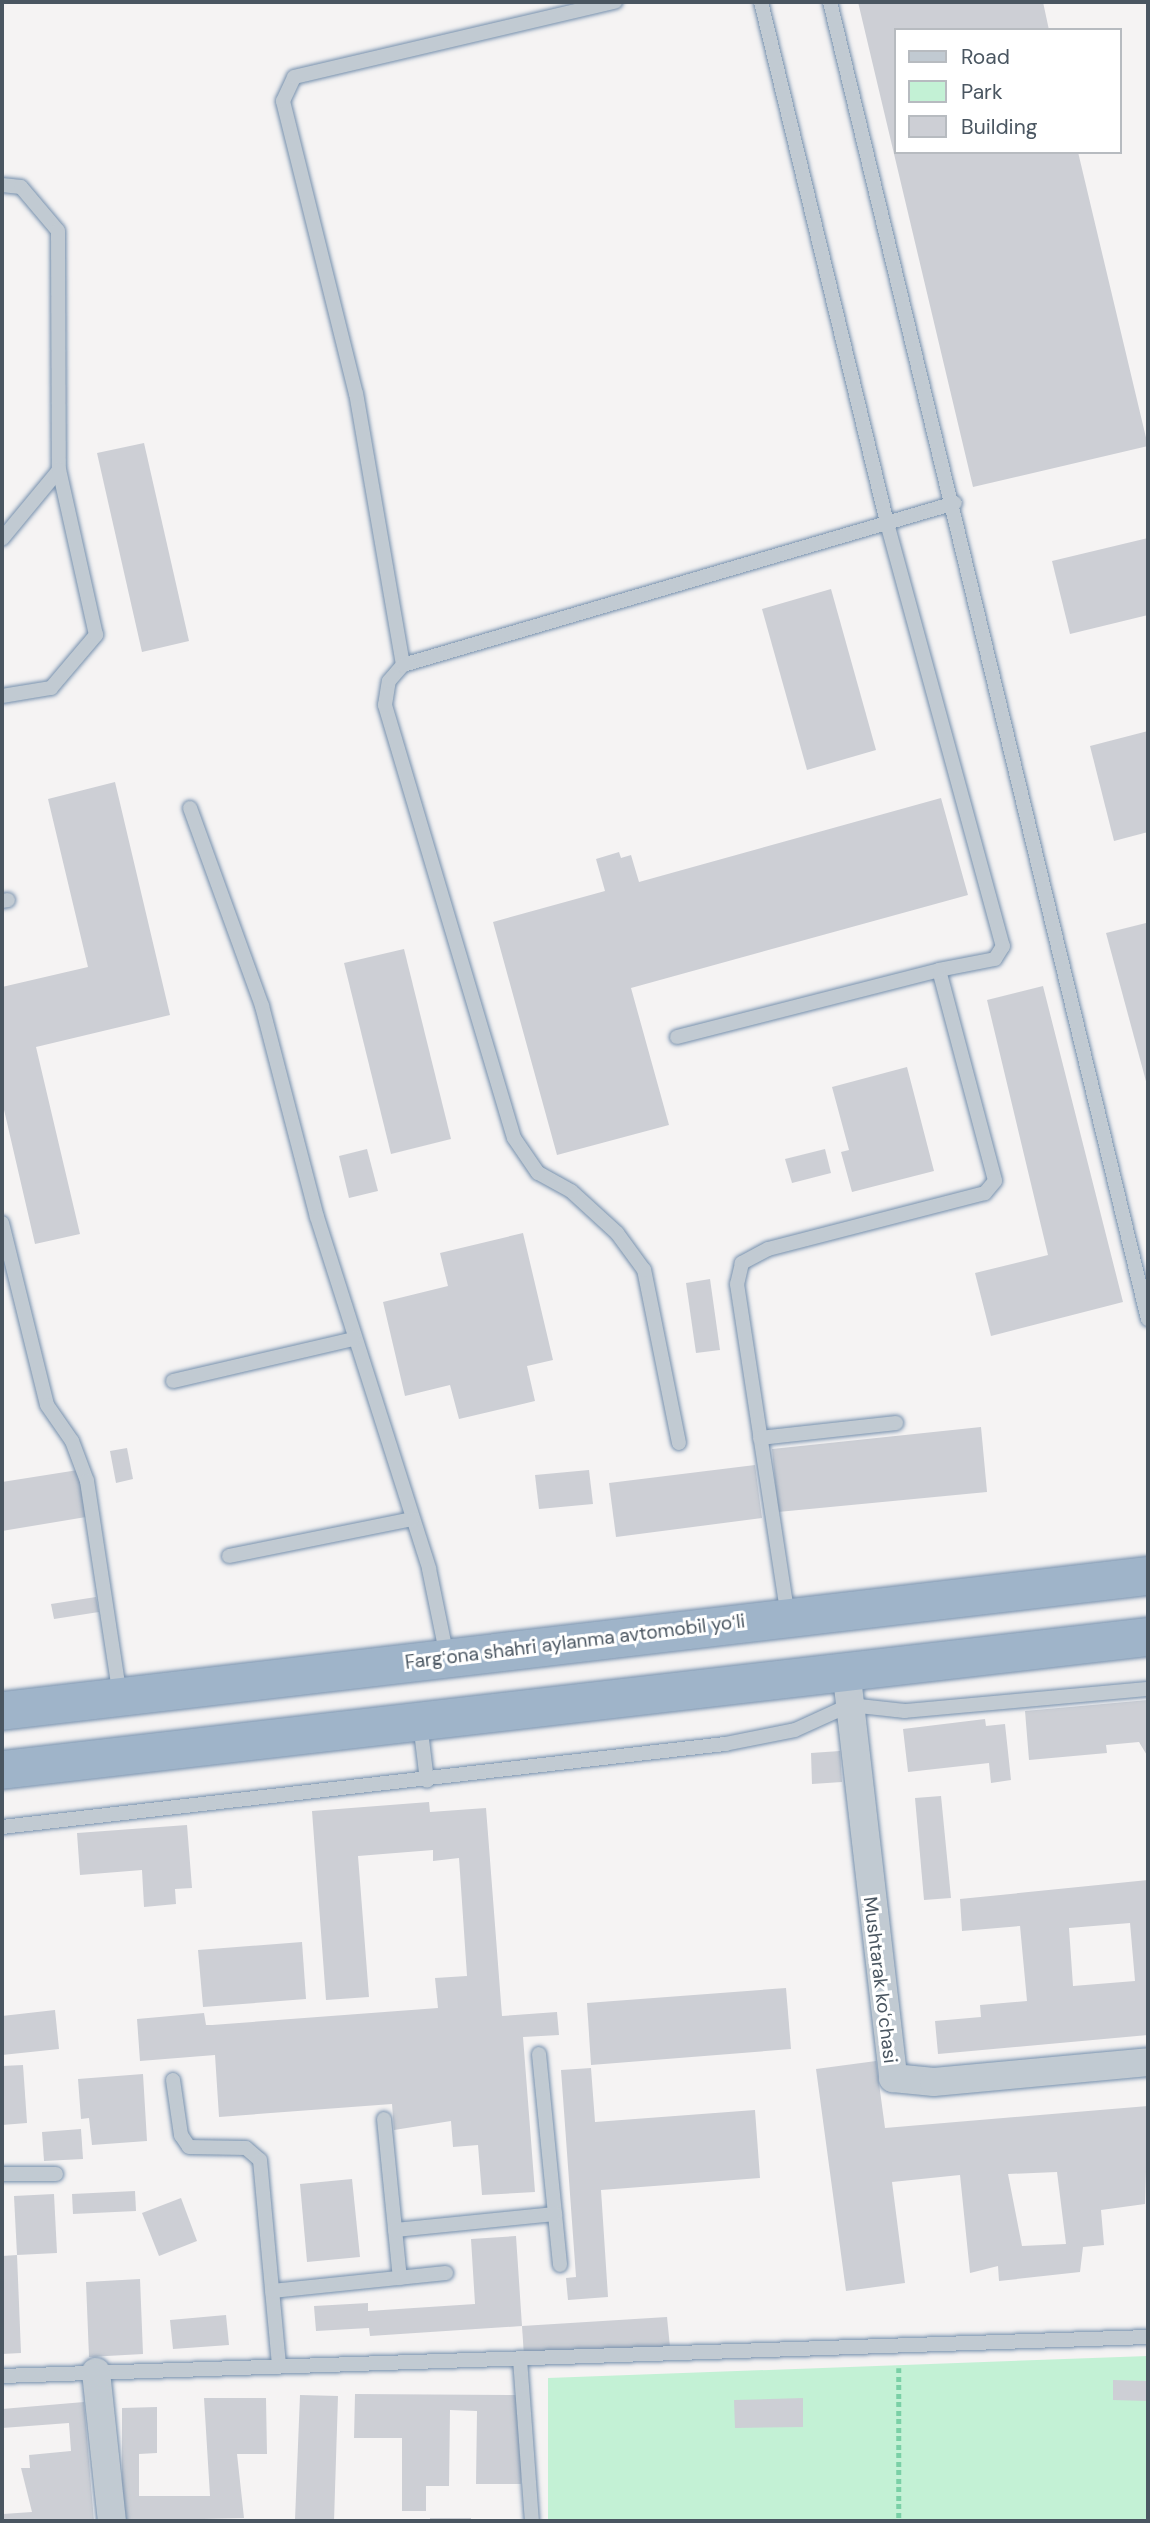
<!DOCTYPE html>
<meta charset="utf-8">
<style>
body{margin:0}
#map{position:relative;width:1150px;height:2523px;overflow:hidden;background:#f5f3f3;font-family:"DM Sans",sans-serif}
div>[style]{position:absolute}
.green>*{inset:0;background:#c3f1d5}
.building>*{inset:0;background:#cdcfd5}
.path>*{height:4.5px;margin-top:-2.25px;transform-origin:0;background:repeating-linear-gradient(90deg,#7ad0a6 0 5px,transparent 0 8.5px)}
.roads{filter:drop-shadow(0 0 2px #7690ad) drop-shadow(0 0 2px #7690ad)}
.service>*{height:14px;margin:-7px;padding:0 7px;transform-origin:7px;border-radius:7px;background:#c1cad2}
.minor>*{height:28px;margin:-14px;padding:0 14px;transform-origin:14px;border-radius:14px;background:#c1cad2}
.trunk>*{height:38px;margin:-19px;padding:0 19px;transform-origin:19px;border-radius:19px;background:#9fb4c9}
span{translate:-50% -50%;white-space:nowrap;text-align:center;line-height:1.15;-webkit-text-stroke:6px #fff;paint-order:stroke}
.street-label{font-size:19px;color:#4a5661}
.frame{position:absolute;inset:0;border:4px solid #4a5661;pointer-events:none}
.legend{position:absolute;left:894px;top:28px;width:228px;height:126px;box-sizing:border-box;background:#fff;border:2px solid #b7bbc0;margin:0;padding:9px 12px;list-style:none;font-size:21px;color:#4a5661}
.legend li{display:flex;align-items:center;gap:14px;height:35px}
.legend b{width:35px;border:2px solid #b7bbc0}
</style>
<div id="map">
<div class="green">
<div style="clip-path:polygon(1148px 2356px,1148px 2521px,548px 2521px,548px 2378px)"></div>
</div>
<div class="building">
<div style="clip-path:polygon(858px 2px,1043px 2px,1049px 30px,896px 30px,896px 152px,1078px 152px,1148px 446px,973px 487px)"></div>
<div style="clip-path:polygon(144px 443px,189px 641px,142px 652px,97px 453px)"></div>
<div style="clip-path:polygon(1148px 538px,1148px 615px,1070px 634px,1052px 561px)"></div>
<div style="clip-path:polygon(831px 589px,876px 750px,807px 770px,762px 609px)"></div>
<div style="clip-path:polygon(1148px 731px,1148px 832px,1114px 841px,1090px 746px)"></div>
<div style="clip-path:polygon(115px 782px,170px 1015px,36px 1047px,80px 1234px,35px 1244px,2px 1101px,2px 987px,88px 967px,48px 799px)"></div>
<div style="clip-path:polygon(941px 798px,968px 895px,631px 988px,669px 1125px,557px 1155px,493px 922px,605px 891px,596px 859px,619px 852px,621px 858px,631px 855px,639px 882px)"></div>
<div style="clip-path:polygon(1146px 923px,1148px 934px,1147px 1085px,1106px 933px)"></div>
<div style="clip-path:polygon(404px 949px,451px 1139px,391px 1154px,344px 963px)"></div>
<div style="clip-path:polygon(1043px 986px,1123px 1302px,991px 1336px,975px 1273px,1048px 1255px,987px 1000px)"></div>
<div style="clip-path:polygon(907px 1067px,934px 1171px,852px 1192px,841px 1152px,849px 1150px,832px 1087px)"></div>
<div style="clip-path:polygon(367px 1149px,378px 1191px,349px 1198px,339px 1156px)"></div>
<div style="clip-path:polygon(825px 1149px,831px 1173px,792px 1183px,785px 1159px)"></div>
<div style="clip-path:polygon(523px 1233px,553px 1360px,527px 1366px,535px 1401px,459px 1419px,450px 1385px,405px 1396px,383px 1302px,448px 1286px,440px 1253px)"></div>
<div style="clip-path:polygon(710px 1279px,720px 1350px,696px 1353px,686px 1283px)"></div>
<div style="clip-path:polygon(981px 1427px,987px 1492px,778px 1512px,772px 1449px)"></div>
<div style="clip-path:polygon(127px 1448px,133px 1479px,116px 1483px,110px 1451px)"></div>
<div style="clip-path:polygon(755px 1465px,762px 1518px,616px 1537px,609px 1483px)"></div>
<div style="clip-path:polygon(78px 1470px,86px 1517px,2px 1531px,2px 1482px)"></div>
<div style="clip-path:polygon(589px 1470px,593px 1504px,539px 1509px,535px 1475px)"></div>
<div style="clip-path:polygon(96px 1597px,99px 1612px,54px 1619px,51px 1604px)"></div>
<div style="clip-path:polygon(1148px 1700px,1148px 1757px,1139px 1742px,1106px 1745px,1107px 1753px,1029px 1760px,1025px 1711px)"></div>
<div style="clip-path:polygon(985px 1719px,986px 1726px,1005px 1724px,1011px 1780px,991px 1783px,989px 1763px,908px 1772px,903px 1729px)"></div>
<div style="clip-path:polygon(840px 1751px,842px 1782px,812px 1784px,811px 1753px)"></div>
<div style="clip-path:polygon(941px 1796px,951px 1898px,924px 1900px,915px 1798px)"></div>
<div style="clip-path:polygon(429px 1802px,430px 1812px,486px 1808px,502px 2016px,557px 2012px,559px 2035px,523px 2037px,535px 2192px,482px 2195px,478px 2145px,453px 2147px,451px 2121px,394px 2130px,392px 2104px,219px 2117px,215px 2055px,140px 2061px,137px 2019px,204px 2013px,206px 2025px,212px 2025px,438px 2008px,435px 1978px,467px 1976px,459px 1858px,433px 1861px,433px 1850px,358px 1856px,369px 1997px,326px 2000px,312px 1811px)"></div>
<div style="clip-path:polygon(187px 1825px,192px 1888px,175px 1889px,176px 1904px,144px 1907px,142px 1870px,80px 1875px,77px 1833px)"></div>
<div style="clip-path:polygon(evenodd,1148px 1880px,1148px 2035px,938px 2054px,935px 2021px,981px 2017px,980px 2005px,1027px 2001px,1020px 1926px,962px 1931px,960px 1899px,1148px 1880px,1130px 1923px,1135px 1981px,1073px 1986px,1069px 1928px,1130px 1923px)"></div>
<div style="clip-path:polygon(302px 1942px,306px 1999px,203px 2007px,198px 1950px)"></div>
<div style="clip-path:polygon(786px 1988px,791px 2049px,591px 2065px,587px 2003px)"></div>
<div style="clip-path:polygon(55px 2010px,59px 2049px,2px 2055px,2px 2016px)"></div>
<div style="clip-path:polygon(evenodd,876px 2061px,885px 2128px,1148px 2106px,1145px 2204px,1101px 2210px,1104px 2245px,1083px 2247px,1080px 2272px,999px 2281px,998px 2266px,970px 2273px,960px 2175px,892px 2182px,905px 2283px,846px 2291px,816px 2069px,876px 2061px,1057px 2172px,1066px 2244px,1022px 2246px,1008px 2174px,1057px 2172px)"></div>
<div style="clip-path:polygon(23px 2065px,27px 2123px,2px 2125px,2px 2066px)"></div>
<div style="clip-path:polygon(591px 2068px,595px 2122px,755px 2110px,760px 2178px,601px 2190px,608px 2297px,568px 2300px,566px 2278px,576px 2277px,561px 2070px)"></div>
<div style="clip-path:polygon(143px 2074px,147px 2141px,92px 2145px,89px 2118px,81px 2119px,78px 2079px)"></div>
<div style="clip-path:polygon(81px 2129px,83px 2159px,44px 2161px,42px 2132px)"></div>
<div style="clip-path:polygon(352px 2179px,360px 2257px,307px 2262px,300px 2184px)"></div>
<div style="clip-path:polygon(135px 2191px,136px 2211px,73px 2214px,72px 2194px)"></div>
<div style="clip-path:polygon(54px 2194px,57px 2253px,17px 2255px,14px 2196px)"></div>
<div style="clip-path:polygon(181px 2198px,197px 2241px,159px 2256px,142px 2213px)"></div>
<div style="clip-path:polygon(516px 2236px,522px 2326px,370px 2336px,369px 2328px,316px 2331px,314px 2306px,368px 2303px,368px 2311px,475px 2304px,471px 2239px)"></div>
<div style="clip-path:polygon(17px 2255px,21px 2353px,2px 2354px,2px 2256px)"></div>
<div style="clip-path:polygon(140px 2279px,143px 2354px,89px 2357px,86px 2282px)"></div>
<div style="clip-path:polygon(226px 2315px,229px 2345px,173px 2349px,170px 2320px)"></div>
<div style="clip-path:polygon(667px 2317px,670px 2347px,524px 2356px,522px 2326px)"></div>
<div style="clip-path:polygon(1113px 2380px,1148px 2381px,1148px 2401px,1113px 2400px)"></div>
<div style="clip-path:polygon(355px 2394px,521px 2395px,521px 2484px,476px 2484px,477px 2411px,450px 2410px,449px 2486px,426px 2486px,426px 2511px,402px 2511px,402px 2438px,354px 2438px)"></div>
<div style="clip-path:polygon(300px 2395px,338px 2396px,334px 2521px,295px 2520px)"></div>
<div style="clip-path:polygon(204px 2398px,266px 2398px,267px 2454px,237px 2454px,244px 2518px,122px 2521px,122px 2408px,157px 2407px,157px 2453px,139px 2454px,139px 2496px,210px 2496px)"></div>
<div style="clip-path:polygon(803px 2398px,803px 2427px,735px 2428px,734px 2400px)"></div>
<div style="clip-path:polygon(84px 2402px,94px 2521px,4px 2521px,3px 2514px,32px 2512px,21px 2468px,30px 2468px,29px 2455px,71px 2451px,69px 2423px,2px 2428px,2px 2409px)"></div>
<div style="clip-path:polygon(430px 2518px,471px 2518px,471px 2521px,430px 2521px)"></div>
</div>
<div class="path">
<div style="left:899px;top:2368px;width:153px;rotate:90deg"></div>
</div>
<div class="roads">
<div class="service">
<div style="left:761px;top:2px;width:536px;rotate:76.4deg"></div>
<div style="left:887px;top:523px;width:439px;rotate:74.7deg"></div>
<div style="left:1003px;top:946px;width:15px;rotate:122deg"></div>
<div style="left:995px;top:959px;width:57px;rotate:168.9deg"></div>
<div style="left:939px;top:970px;width:218px;rotate:75.1deg"></div>
<div style="left:995px;top:1181px;width:16px;rotate:130deg"></div>
<div style="left:985px;top:1193px;width:224px;rotate:165.5deg"></div>
<div style="left:768px;top:1249px;width:30px;rotate:152deg"></div>
<div style="left:742px;top:1263px;width:22px;rotate:103deg"></div>
<div style="left:737px;top:1284px;width:337px;rotate:81.3deg"></div>
<div style="left:830px;top:2px;width:1355px;rotate:76.43deg"></div>
<div style="left:2px;top:185px;width:19px;rotate:6deg"></div>
<div style="left:21px;top:187px;width:57px;rotate:49.9deg"></div>
<div style="left:58px;top:231px;width:239px;rotate:89.8deg"></div>
<div style="left:59px;top:470px;width:89px;rotate:129.6deg"></div>
<div style="left:403px;top:665px;width:275px;rotate:-99.8deg"></div>
<div style="left:356px;top:394px;width:302px;rotate:-104deg"></div>
<div style="left:283px;top:101px;width:26px;rotate:-65deg"></div>
<div style="left:294px;top:77px;width:330px;rotate:-13.2deg"></div>
<div style="left:2px;top:696px;width:50px;rotate:-9.3deg"></div>
<div style="left:51px;top:688px;width:70px;rotate:-49.7deg"></div>
<div style="left:96px;top:635px;width:169px;rotate:-102.6deg"></div>
<div style="left:190px;top:808px;width:211px;rotate:70deg"></div>
<div style="left:262px;top:1006px;width:218px;rotate:75.4deg"></div>
<div style="left:317px;top:1217px;width:369px;rotate:72.3deg"></div>
<div style="left:429px;top:1569px;width:90px;rotate:78.4deg"></div>
<div style="left:2px;top:901px;width:6px;rotate:-9deg"></div>
<div style="left:677px;top:1037px;width:270px;rotate:-14.3deg"></div>
<div style="left:2px;top:1223px;width:187px;rotate:76.1deg"></div>
<div style="left:47px;top:1405px;width:44px;rotate:55.2deg"></div>
<div style="left:72px;top:1441px;width:43px;rotate:69.4deg"></div>
<div style="left:87px;top:1481px;width:218px;rotate:81.3deg"></div>
<div style="left:173px;top:1381px;width:186px;rotate:-13.1deg"></div>
<div style="left:760px;top:1438px;width:137px;rotate:-6.3deg"></div>
<div style="left:679px;top:1443px;width:177px;rotate:-101.4deg"></div>
<div style="left:644px;top:1270px;width:46px;rotate:-126.1deg"></div>
<div style="left:617px;top:1233px;width:62px;rotate:-137.6deg"></div>
<div style="left:571px;top:1191px;width:38px;rotate:-151deg"></div>
<div style="left:538px;top:1173px;width:42px;rotate:-124.4deg"></div>
<div style="left:514px;top:1138px;width:452px;rotate:-106.6deg"></div>
<div style="left:385px;top:705px;width:24px;rotate:-81deg"></div>
<div style="left:389px;top:681px;width:21px;rotate:-49deg"></div>
<div style="left:403px;top:665px;width:575px;rotate:-16.36deg"></div>
<div style="left:229px;top:1556px;width:187px;rotate:-11.4deg"></div>
<div style="left:420px;top:1723px;width:58px;rotate:83.1deg"></div>
<div style="left:2px;top:1827px;width:728px;rotate:-6.55deg"></div>
<div style="left:725px;top:1744px;width:71px;rotate:-11.3deg"></div>
<div style="left:795px;top:1730px;width:60px;rotate:-24.4deg"></div>
<div style="left:850px;top:1705px;width:55px;rotate:6.2deg"></div>
<div style="left:905px;top:1711px;width:244px;rotate:-5.2deg"></div>
<div style="left:539px;top:2054px;width:212px;rotate:84.3deg"></div>
<div style="left:173px;top:2080px;width:56px;rotate:81.7deg"></div>
<div style="left:181px;top:2135px;width:14px;rotate:56deg"></div>
<div style="left:189px;top:2147px;width:57px;rotate:1deg"></div>
<div style="left:246px;top:2148px;width:18px;rotate:41deg"></div>
<div style="left:260px;top:2160px;width:207px;rotate:84.7deg"></div>
<div style="left:384px;top:2119px;width:160px;rotate:84.3deg"></div>
<div style="left:2px;top:2174px;width:54px"></div>
<div style="left:395px;top:2230px;width:161px;rotate:-5.7deg"></div>
<div style="left:272px;top:2291px;width:175px;rotate:-5.9deg"></div>
<div style="left:520px;top:2359px;width:162px;rotate:85.8deg"></div>
<div style="left:2px;top:2376px;width:1147px;rotate:-1.95deg"></div>
</div>
<div class="minor">
<div style="left:846px;top:1669px;width:412px;rotate:83.4deg"></div>
<div style="left:893px;top:2078px;width:41px;rotate:5.6deg"></div>
<div style="left:934px;top:2082px;width:215px;rotate:-5.3deg"></div>
<div style="left:96px;top:2372px;width:150px;rotate:83.9deg"></div>
</div>
<div class="trunk">
<div style="left:2px;top:1711px;width:1154px;rotate:-6.72deg"></div>
<div style="left:2px;top:1770px;width:1154px;rotate:-6.62deg"></div>
</div>
</div>
<div class="street-label">
<span style="left:575px;top:1642px;rotate:-7deg">Fargʻona shahri aylanma avtomobil yoʻli</span>
<span style="left:880px;top:1980px;rotate:83deg">Mushtarak koʻchasi</span>
</div>
<div class="frame"></div>
<ul class="legend">
<li><b style="height:9px;background:#c1cad2"></b>Road</li>
<li><b style="height:19px;background:#c3f1d5"></b>Park</li>
<li><b style="height:19px;background:#cdcfd5"></b>Building</li>
</ul>
</div>
